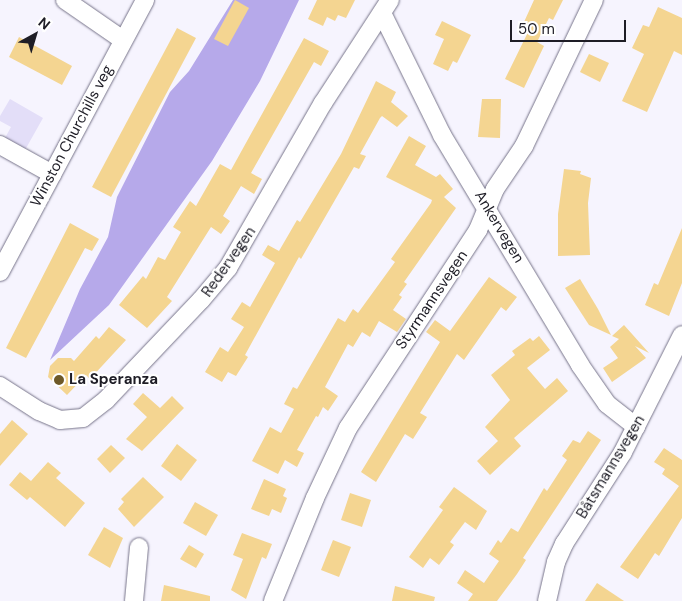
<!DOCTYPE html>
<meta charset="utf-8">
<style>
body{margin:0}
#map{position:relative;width:682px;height:601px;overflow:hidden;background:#f6f4fe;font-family:"DM Sans",sans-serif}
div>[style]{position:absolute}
.green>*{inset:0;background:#e3def8}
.forest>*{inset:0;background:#b6a9ea}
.building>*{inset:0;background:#f4d591}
.roads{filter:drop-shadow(0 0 1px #77748a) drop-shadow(0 0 1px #77748a)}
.minor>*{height:18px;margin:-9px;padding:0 9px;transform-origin:9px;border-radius:9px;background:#fff}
.dots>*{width:14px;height:14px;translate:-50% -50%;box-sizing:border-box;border:2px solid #fff;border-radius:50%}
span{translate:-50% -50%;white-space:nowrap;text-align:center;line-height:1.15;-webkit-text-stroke:4px #fff;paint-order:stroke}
.street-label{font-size:15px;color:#1e1d26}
.poi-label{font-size:15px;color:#1e1d26;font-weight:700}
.left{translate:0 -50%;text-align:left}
.north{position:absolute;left:10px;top:10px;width:50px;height:50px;-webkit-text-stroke:4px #fff;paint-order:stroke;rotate:39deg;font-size:14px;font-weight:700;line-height:20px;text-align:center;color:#1e1d26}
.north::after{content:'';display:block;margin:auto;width:18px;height:22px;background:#1e1d26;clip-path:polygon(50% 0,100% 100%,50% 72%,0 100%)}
.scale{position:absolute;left:510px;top:20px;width:116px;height:22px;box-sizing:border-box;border:2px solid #1e1d26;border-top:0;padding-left:6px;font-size:15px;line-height:18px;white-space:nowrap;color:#1e1d26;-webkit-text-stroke:4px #fff;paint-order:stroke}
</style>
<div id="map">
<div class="green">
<div style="clip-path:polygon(10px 99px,43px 118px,25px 150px,5px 138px,11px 127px,0 121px,0 116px)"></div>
</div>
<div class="forest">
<div style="clip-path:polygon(233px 0,299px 0,260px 81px,212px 161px,109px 305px,50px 360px,80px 289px,108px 237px,117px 197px,170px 92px,189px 71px)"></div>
</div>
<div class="building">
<div style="clip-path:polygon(235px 0,249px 8px,228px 46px,214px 39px)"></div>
<div style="clip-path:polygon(317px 0,355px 0,346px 18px,338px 15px,335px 21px,327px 17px,323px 26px,308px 19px)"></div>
<div style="clip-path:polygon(534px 0,563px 0,553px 20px,549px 18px,537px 42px,544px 46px,524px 88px,505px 79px,531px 26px,524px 22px)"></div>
<div style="clip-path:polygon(658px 7px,682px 18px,682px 55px,674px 51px,647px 112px,622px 101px,644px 54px,632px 48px,643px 25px,649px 27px)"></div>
<div style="clip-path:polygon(442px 21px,471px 35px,457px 63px,453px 61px,448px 71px,433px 64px,444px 39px,435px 35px)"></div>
<div style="clip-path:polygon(177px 28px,196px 38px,111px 197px,92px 187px)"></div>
<div style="clip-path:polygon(19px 37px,72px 66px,62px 85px,9px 57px)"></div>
<div style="clip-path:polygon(304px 38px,329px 51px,321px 66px,314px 62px,251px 173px,262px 179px,254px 194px,241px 186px,223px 216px,230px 221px,221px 234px,211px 227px,167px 297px,172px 301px,147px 328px,119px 305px,143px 276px,146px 279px,158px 257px,165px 260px,181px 232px,173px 227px,190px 201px,196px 206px,220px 164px,231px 170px)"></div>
<div style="clip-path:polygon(589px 54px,609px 63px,600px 82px,580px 72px)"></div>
<div style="clip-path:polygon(376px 81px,396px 92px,391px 102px,408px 116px,397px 127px,382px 116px,380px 118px,360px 154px,366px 156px,359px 169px,354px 167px,301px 259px,299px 257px,245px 355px,248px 357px,236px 376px,228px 372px,222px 382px,205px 372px,220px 347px,228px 352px,244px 327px,231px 319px,242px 302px,250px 307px,275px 263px,262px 255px,268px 245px,279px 251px,297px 220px,300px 222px,341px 154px)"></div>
<div style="clip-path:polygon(482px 99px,501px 99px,500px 138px,478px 137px)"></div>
<div style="clip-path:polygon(409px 136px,426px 146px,415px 165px,436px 177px,440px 174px,453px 189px,444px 197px,456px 208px,404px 282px,407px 284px,399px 295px,402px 297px,393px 310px,406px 319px,397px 332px,379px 321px,370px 337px,362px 332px,353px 347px,348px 344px,325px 387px,338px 396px,328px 411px,323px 407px,318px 417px,316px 416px,297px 450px,304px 453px,297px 467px,285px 460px,278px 474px,252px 461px,270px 427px,281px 433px,294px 409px,284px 404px,293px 387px,297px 389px,338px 318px,345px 322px,353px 309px,358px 313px,395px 262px,391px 259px,431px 203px,432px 200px,386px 177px)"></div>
<div style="clip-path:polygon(564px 169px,581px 171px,580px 174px,591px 178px,588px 203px,590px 255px,558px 256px,558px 214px)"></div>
<div style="clip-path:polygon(70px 223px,99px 239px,92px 251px,85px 248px,26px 358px,6px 348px)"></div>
<div style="clip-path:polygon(682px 228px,682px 283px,669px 316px,645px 305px,654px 283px,658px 285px)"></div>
<div style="clip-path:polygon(489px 277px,517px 297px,506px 311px,501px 307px,464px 360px,457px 354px,420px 413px,427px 417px,413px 439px,405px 434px,376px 482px,361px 472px,440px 342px,426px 332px,435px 320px,450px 331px)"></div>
<div style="clip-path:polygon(580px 279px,598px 309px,611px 335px,589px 325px,565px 288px)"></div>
<div style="clip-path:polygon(624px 325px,649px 353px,635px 346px,646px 358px,612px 382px,603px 368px,618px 358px,610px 347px,619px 339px,612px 336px)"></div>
<div style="clip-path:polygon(109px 327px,126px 340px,90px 379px,86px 375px,67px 395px,48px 377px,50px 366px,58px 358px,71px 358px,74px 361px,96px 336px,99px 339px)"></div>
<div style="clip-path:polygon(539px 336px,550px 350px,527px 368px,545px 389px,557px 378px,568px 391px,514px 438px,521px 446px,490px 475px,477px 461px,498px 441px,485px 427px,510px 400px,491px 375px,515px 355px,512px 351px,530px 338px,533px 341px)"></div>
<div style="clip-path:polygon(143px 393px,160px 408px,172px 396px,184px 408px,142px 451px,126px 439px,147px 417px,133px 404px)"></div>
<div style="clip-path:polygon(12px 420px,28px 434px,0 466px,0 434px)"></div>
<div style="clip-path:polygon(588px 431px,601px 440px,523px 558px,526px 560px,517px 574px,497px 601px,468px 601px,473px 594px,457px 583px,465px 570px,484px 583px,499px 561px,489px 554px,498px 540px,501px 543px,511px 528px,518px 532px,544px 488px,547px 491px,567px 460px,562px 456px,573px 440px,580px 443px)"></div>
<div style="clip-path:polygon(177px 444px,197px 460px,181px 481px,161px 466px)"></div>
<div style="clip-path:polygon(111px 445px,125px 458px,110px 473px,97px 459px)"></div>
<div style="clip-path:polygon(664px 448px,682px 460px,682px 518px,659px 556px,655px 553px,638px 579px,620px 567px,679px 486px,662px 474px,665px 469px,654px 462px)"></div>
<div style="clip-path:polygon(48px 462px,61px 473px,56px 478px,85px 503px,65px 527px,30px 497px,27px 500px,9px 485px,20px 472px,31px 481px)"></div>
<div style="clip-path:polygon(143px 477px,164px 497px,134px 527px,118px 509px,124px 502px,121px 499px)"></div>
<div style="clip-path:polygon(264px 479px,286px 489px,283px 496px,287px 498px,281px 513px,272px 509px,269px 516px,251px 509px)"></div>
<div style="clip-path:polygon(454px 487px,487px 511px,476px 530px,465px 522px,450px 542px,454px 545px,439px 565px,430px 558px,423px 568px,409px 557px,443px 510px,439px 507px)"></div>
<div style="clip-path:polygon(350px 493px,371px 500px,362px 527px,341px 520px)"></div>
<div style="clip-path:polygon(195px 502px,218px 515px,206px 536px,183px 523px)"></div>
<div style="clip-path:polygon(104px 527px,123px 538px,110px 568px,88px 555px)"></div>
<div style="clip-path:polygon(242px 533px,272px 544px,266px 559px,262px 557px,246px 599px,231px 590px,243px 559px,233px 555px)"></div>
<div style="clip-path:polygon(333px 540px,351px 547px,339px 577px,321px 570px)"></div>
<div style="clip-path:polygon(189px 545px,204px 554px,196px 568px,180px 559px)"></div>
<div style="clip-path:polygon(597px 583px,624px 601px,585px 601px)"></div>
<div style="clip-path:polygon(164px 585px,210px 596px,210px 601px,161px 601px)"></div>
<div style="clip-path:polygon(395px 586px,435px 597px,434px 601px,392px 601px)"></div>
</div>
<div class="roads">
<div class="minor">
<div style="left:65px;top:0;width:70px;rotate:34.6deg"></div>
<div style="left:382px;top:13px;width:136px;rotate:63.8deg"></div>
<div style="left:442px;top:135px;width:268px;rotate:59deg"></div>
<div style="left:580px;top:365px;width:47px;rotate:55.3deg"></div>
<div style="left:607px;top:404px;width:37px;rotate:38deg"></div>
<div style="left:0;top:145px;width:60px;rotate:29.1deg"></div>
<div style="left:0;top:272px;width:308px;rotate:-61.9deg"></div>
<div style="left:0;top:386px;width:46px;rotate:32.7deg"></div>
<div style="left:39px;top:411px;width:23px;rotate:23deg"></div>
<div style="left:60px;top:420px;width:23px;rotate:-5deg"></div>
<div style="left:83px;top:418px;width:29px;rotate:-38deg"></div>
<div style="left:106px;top:400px;width:138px;rotate:-46.5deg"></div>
<div style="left:201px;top:300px;width:42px;rotate:-49.8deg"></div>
<div style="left:228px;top:268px;width:190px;rotate:-60.1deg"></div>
<div style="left:323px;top:103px;width:123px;rotate:-57deg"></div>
<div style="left:134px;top:601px;width:54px;rotate:-84.7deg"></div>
<div style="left:273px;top:601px;width:111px;rotate:-67.8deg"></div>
<div style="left:315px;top:498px;width:77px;rotate:-64.8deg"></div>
<div style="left:348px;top:428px;width:237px;rotate:-56.7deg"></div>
<div style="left:478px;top:230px;width:44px;rotate:-67.5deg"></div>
<div style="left:495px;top:189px;width:52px;rotate:-56deg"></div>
<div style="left:524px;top:146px;width:162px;rotate:-64.4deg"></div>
<div style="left:547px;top:601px;width:40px;rotate:-77deg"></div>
<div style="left:556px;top:562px;width:20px;rotate:-66deg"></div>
<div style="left:564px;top:544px;width:109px;rotate:-57.3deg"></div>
<div style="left:623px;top:452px;width:131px;rotate:-63.2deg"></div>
</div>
</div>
<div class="dots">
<div style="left:59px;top:380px;background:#6e5928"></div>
</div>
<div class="street-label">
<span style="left:72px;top:136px;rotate:-62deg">Winston Churchills veg</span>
<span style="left:499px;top:227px;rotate:59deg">Ankervegen</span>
<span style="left:229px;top:262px;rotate:-55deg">Redervegen</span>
<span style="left:432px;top:300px;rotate:-56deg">Styrmannsvegen</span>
<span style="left:611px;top:467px;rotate:-59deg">Båtsmannsvegen</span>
</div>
<div class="poi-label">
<span class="left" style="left:69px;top:380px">La Speranza</span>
</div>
<div class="north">N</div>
<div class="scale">50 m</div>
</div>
